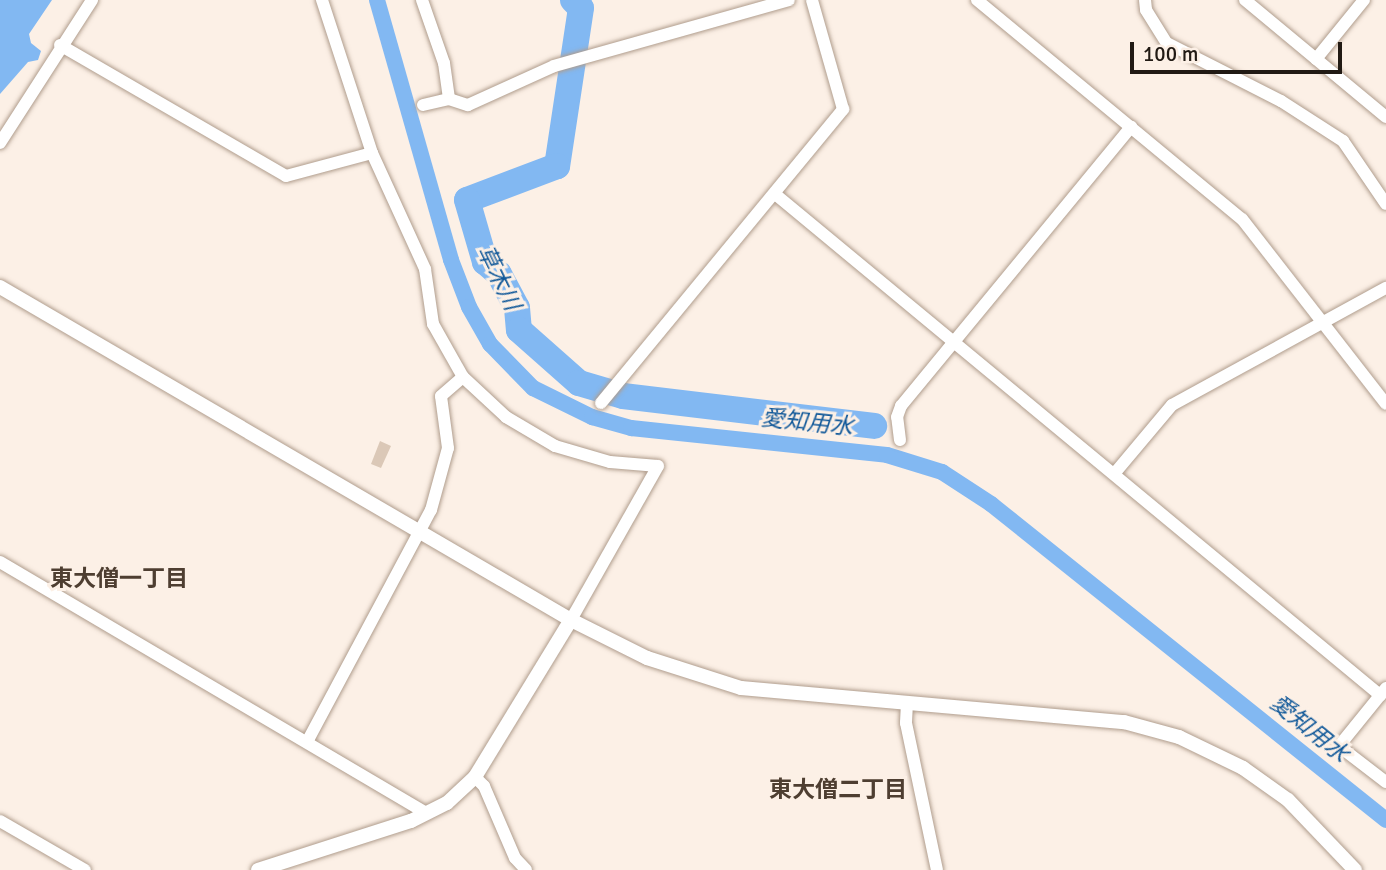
<!DOCTYPE html>
<meta charset="utf-8">
<style>
body{margin:0}
#map{position:relative;width:1386px;height:870px;overflow:hidden;background:#fcf0e6;font-family:Signika,"Noto Sans JP",sans-serif}
div>[style]{position:absolute}
.water>*{inset:0;background:#82b8f2}
.canal>*{height:16px;margin:-8px;padding:0 8px;transform-origin:8px;border-radius:8px;background:#82b8f2}
.river>*{height:26px;margin:-13px;padding:0 13px;transform-origin:13px;border-radius:13px;background:#82b8f2}
.building>*{inset:0;background:#dbc8b7}
.roads{filter:drop-shadow(0 0 2px #b09d8d) drop-shadow(0 0 2px #b09d8d)}
.minor>*{height:12px;margin:-6px;padding:0 6px;transform-origin:6px;border-radius:6px;background:#fff}
.tertiary>*{height:14px;margin:-7px;padding:0 7px;transform-origin:7px;border-radius:7px;background:#fff}
span{translate:-50% -50%;white-space:nowrap;text-align:center;line-height:1.15;-webkit-text-stroke:6px #fcf0e6;paint-order:stroke}
.water-label{font-size:23px;color:#105899;font-style:italic}
.neighbourhood-label{font-size:23px;color:#4e3e31;font-weight:700}
.scale{position:absolute;left:1130px;top:42px;width:212px;height:32px;box-sizing:border-box;border:4px solid #211a14;border-top:0;padding-left:9px;font-size:21px;line-height:24px;white-space:nowrap;color:#211a14;-webkit-text-stroke:5px #fcf0e6;paint-order:stroke}
</style>
<div id="map">
<div class="water">
<div style="clip-path:polygon(0 0,52px 0,29px 34px,31px 43px,41px 51px,38px 60px,28px 62px,0 94px)"></div>
</div>
<div class="canal">
<div style="left:377px;top:0;width:270px;rotate:74.1deg"></div>
<div style="left:451px;top:260px;width:50px;rotate:69deg"></div>
<div style="left:469px;top:307px;width:43px;rotate:60.4deg"></div>
<div style="left:490px;top:344px;width:62px;rotate:45.7deg"></div>
<div style="left:533px;top:388px;width:66px;rotate:26.2deg"></div>
<div style="left:592px;top:417px;width:41px;rotate:15.8deg"></div>
<div style="left:631px;top:428px;width:257px;rotate:6deg"></div>
<div style="left:887px;top:455px;width:58px;rotate:17.2deg"></div>
<div style="left:942px;top:472px;width:59px;rotate:33.1deg"></div>
<div style="left:991px;top:504px;width:506px;rotate:38.66deg"></div>
</div>
<div class="river">
<div style="left:573px;top:0;width:11px;rotate:45deg"></div>
<div style="left:581px;top:8px;width:160px;rotate:98.6deg"></div>
<div style="left:557px;top:166px;width:96px;rotate:159.3deg"></div>
<div style="left:467px;top:200px;width:65px;rotate:73.8deg"></div>
<div style="left:485px;top:262px;width:18px;rotate:41deg"></div>
<div style="left:499px;top:274px;width:38px;rotate:62deg"></div>
<div style="left:517px;top:308px;width:22px;rotate:85deg"></div>
<div style="left:519px;top:330px;width:80px;rotate:41.5deg"></div>
<div style="left:579px;top:383px;width:46px;rotate:16.5deg"></div>
<div style="left:623px;top:396px;width:253px;rotate:6.8deg"></div>
</div>
<div class="building">
<div style="clip-path:polygon(380px 441px,391px 446px,381px 468px,371px 464px)"></div>
</div>
<div class="roads">
<div class="minor">
<div style="left:322px;top:0;width:161px;rotate:71.9deg"></div>
<div style="left:372px;top:153px;width:128px;rotate:65.4deg"></div>
<div style="left:425px;top:269px;width:56px;rotate:81.7deg"></div>
<div style="left:433px;top:324px;width:61px;rotate:60.5deg"></div>
<div style="left:463px;top:377px;width:59px;rotate:42.9deg"></div>
<div style="left:506px;top:417px;width:57px;rotate:30.6deg"></div>
<div style="left:555px;top:446px;width:57px;rotate:16.2deg"></div>
<div style="left:610px;top:462px;width:48px;rotate:4.8deg"></div>
<div style="left:658px;top:466px;width:177px;rotate:119.5deg"></div>
<div style="left:422px;top:0;width:67px;rotate:70.8deg"></div>
<div style="left:444px;top:63px;width:36px;rotate:82deg"></div>
<div style="left:449px;top:99px;width:20px;rotate:18deg"></div>
<div style="left:468px;top:105px;width:94px;rotate:-24.4deg"></div>
<div style="left:554px;top:66px;width:244px;rotate:-15.7deg"></div>
<div style="left:977px;top:0;width:344px;rotate:39.6deg"></div>
<div style="left:1242px;top:219px;width:234px;rotate:52.1deg"></div>
<div style="left:1145px;top:0;width:10px;rotate:84deg"></div>
<div style="left:1146px;top:10px;width:39px;rotate:58deg"></div>
<div style="left:1167px;top:43px;width:128px;rotate:27deg"></div>
<div style="left:1281px;top:101px;width:74px;rotate:32.8deg"></div>
<div style="left:1343px;top:141px;width:76px;rotate:55.7deg"></div>
<div style="left:1245px;top:0;width:183px;rotate:39.7deg"></div>
<div style="left:60px;top:45px;width:261px;rotate:30.1deg"></div>
<div style="left:286px;top:176px;width:89px;rotate:-15deg"></div>
<div style="left:1316px;top:59px;width:76px;rotate:-50.9deg"></div>
<div style="left:423px;top:105px;width:27px;rotate:-13deg"></div>
<div style="left:0;top:143px;width:170px;rotate:-57.2deg"></div>
<div style="left:775px;top:194px;width:786px;rotate:39.63deg"></div>
<div style="left:601px;top:403px;width:381px;rotate:-50.5deg"></div>
<div style="left:843px;top:109px;width:113px;rotate:-105.9deg"></div>
<div style="left:900px;top:440px;width:23px;rotate:-97deg"></div>
<div style="left:897px;top:417px;width:12px;rotate:-70deg"></div>
<div style="left:901px;top:406px;width:362px;rotate:-50.5deg"></div>
<div style="left:1114px;top:474px;width:90px;rotate:-50deg"></div>
<div style="left:1172px;top:405px;width:244px;rotate:-28.7deg"></div>
<div style="left:0;top:562px;width:494px;rotate:30.5deg"></div>
<div style="left:1386px;top:688px;width:75px;rotate:129deg"></div>
<div style="left:1339px;top:746px;width:59px;rotate:37.5deg"></div>
<div style="left:907px;top:703px;width:20px;rotate:93deg"></div>
<div style="left:906px;top:723px;width:150px;rotate:78.1deg"></div>
<div style="left:307px;top:742px;width:263px;rotate:-61.9deg"></div>
<div style="left:431px;top:510px;width:64px;rotate:-74.7deg"></div>
<div style="left:448px;top:448px;width:52px;rotate:-97.7deg"></div>
<div style="left:441px;top:396px;width:29px;rotate:-41deg"></div>
<div style="left:475px;top:777px;width:13px;rotate:45deg"></div>
<div style="left:484px;top:786px;width:78px;rotate:66.7deg"></div>
<div style="left:515px;top:858px;width:16px;rotate:47deg"></div>
<div style="left:0;top:821px;width:98px;rotate:30deg"></div>
</div>
<div class="tertiary">
<div style="left:0;top:287px;width:661px;rotate:30.25deg"></div>
<div style="left:571px;top:620px;width:85px;rotate:26.6deg"></div>
<div style="left:647px;top:658px;width:99px;rotate:17.7deg"></div>
<div style="left:741px;top:688px;width:385px;rotate:5.1deg"></div>
<div style="left:1124px;top:722px;width:57px;rotate:15.3deg"></div>
<div style="left:1179px;top:737px;width:71px;rotate:25.8deg"></div>
<div style="left:1243px;top:768px;width:55px;rotate:35.4deg"></div>
<div style="left:1288px;top:800px;width:97px;rotate:46.3deg"></div>
<div style="left:258px;top:870px;width:161px;rotate:-17.8deg"></div>
<div style="left:411px;top:821px;width:40px;rotate:-26.6deg"></div>
<div style="left:447px;top:803px;width:38px;rotate:-43deg"></div>
<div style="left:475px;top:777px;width:184px;rotate:-58.6deg"></div>
</div>
</div>
<div class="water-label">
<span style="left:498px;top:278px;rotate:64deg">草木川</span>
<span style="left:807px;top:423px;rotate:6deg">愛知用水</span>
<span style="left:1309px;top:729px;rotate:39deg">愛知用水</span>
</div>
<div class="neighbourhood-label">
<span style="left:119px;top:579px">東大僧一丁目</span>
<span style="left:838px;top:790px">東大僧二丁目</span>
</div>
<div class="scale">100 m</div>
</div>
